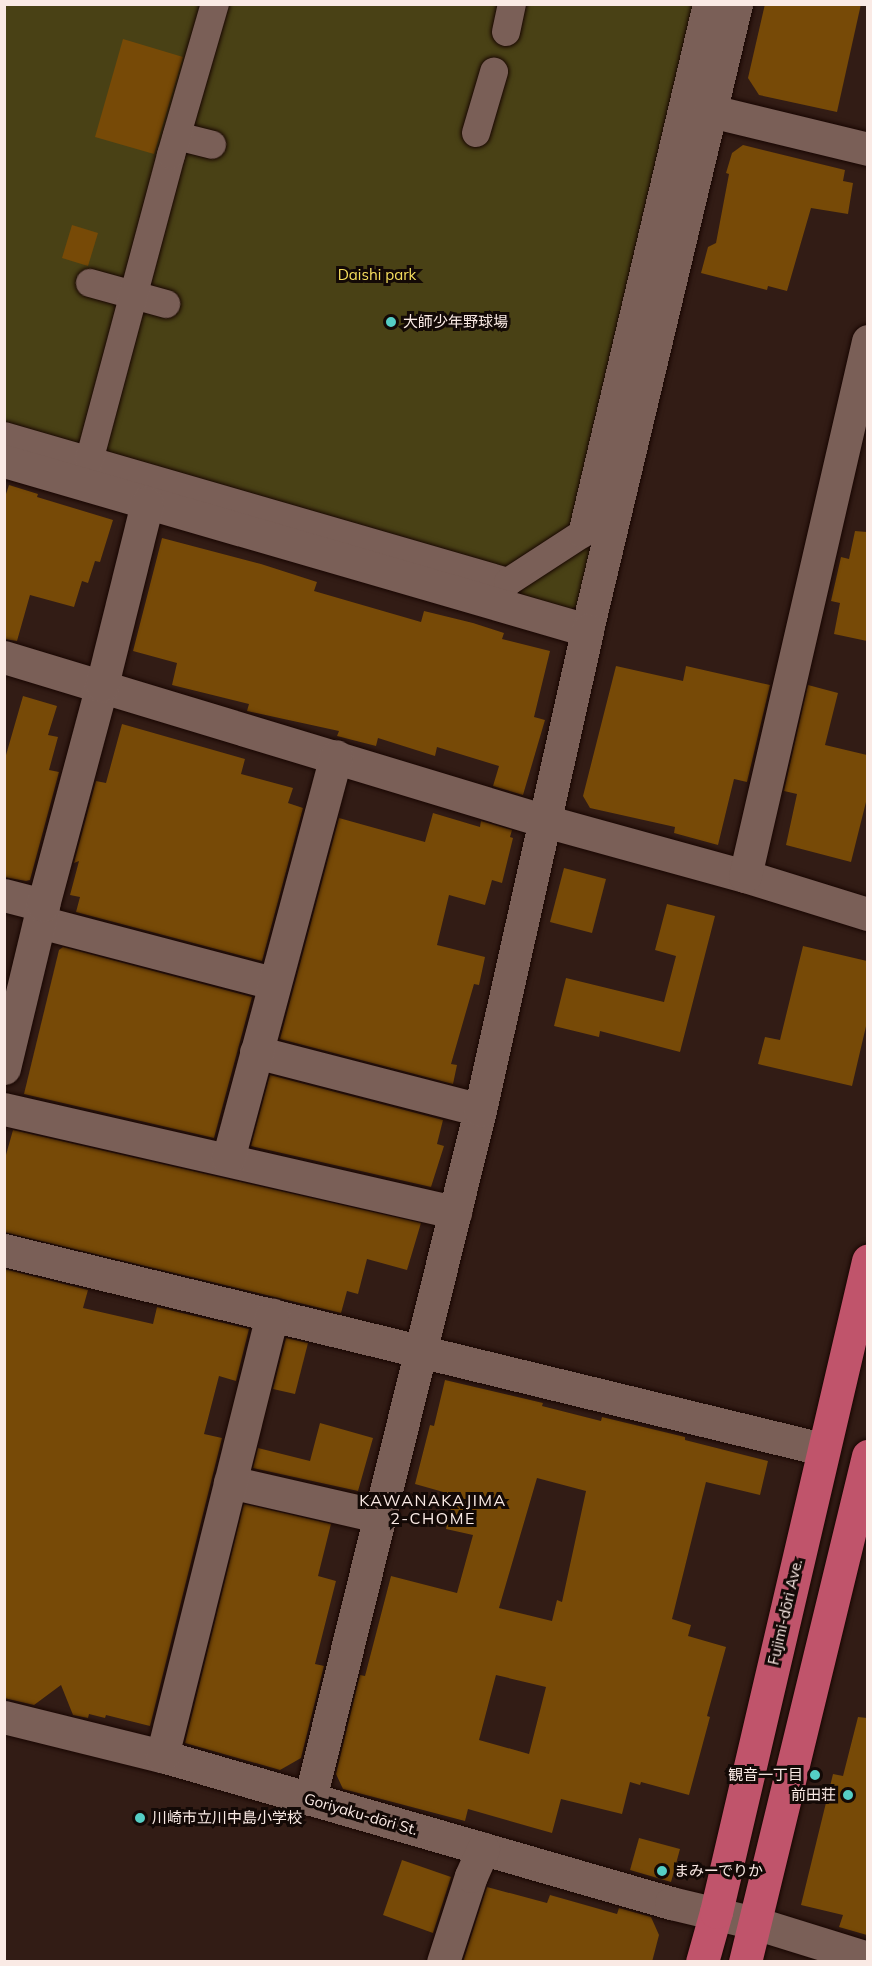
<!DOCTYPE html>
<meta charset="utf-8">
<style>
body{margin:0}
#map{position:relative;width:872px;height:1966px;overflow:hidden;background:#321c15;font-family:Mulish,"Noto Sans JP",sans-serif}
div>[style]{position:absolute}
.green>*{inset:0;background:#494115}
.building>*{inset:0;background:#774a07}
.roads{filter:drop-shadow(0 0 2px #180602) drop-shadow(0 0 2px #180602)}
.pedestrian>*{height:28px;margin:-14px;padding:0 14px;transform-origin:14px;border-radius:14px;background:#7a5f57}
.minor>*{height:33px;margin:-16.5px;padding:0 16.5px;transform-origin:16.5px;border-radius:16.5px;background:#7a5f57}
.trunk>*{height:33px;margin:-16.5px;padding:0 16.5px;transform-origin:16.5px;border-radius:16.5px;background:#c0546b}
.dots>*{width:16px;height:16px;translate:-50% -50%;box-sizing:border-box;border:3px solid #130906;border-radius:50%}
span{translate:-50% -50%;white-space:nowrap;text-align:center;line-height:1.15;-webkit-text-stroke:6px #130906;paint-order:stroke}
.park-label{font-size:15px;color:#f7df5e}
.poi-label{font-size:15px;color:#faeae5}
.left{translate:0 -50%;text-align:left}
.right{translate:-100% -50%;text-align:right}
.street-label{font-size:15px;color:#faeae5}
.neighbourhood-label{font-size:16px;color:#faeae5;letter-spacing:1.5px}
.frame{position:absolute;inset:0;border:6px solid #faeae5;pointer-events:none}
</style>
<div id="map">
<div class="green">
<div style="clip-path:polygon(4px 5px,719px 5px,577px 606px,565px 612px,5px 448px)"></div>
</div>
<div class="building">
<div style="clip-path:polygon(765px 4px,861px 4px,837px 112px,759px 95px,748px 78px)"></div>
<div style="clip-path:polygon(123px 39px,183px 57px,154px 154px,95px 137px)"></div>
<div style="clip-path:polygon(743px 145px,845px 170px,843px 181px,853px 183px,848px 214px,811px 208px,787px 291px,768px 286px,767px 290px,701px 273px,708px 247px,716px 243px,729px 174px,726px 173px,732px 153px)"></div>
<div style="clip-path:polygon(72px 225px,98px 233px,88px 266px,62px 258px)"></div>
<div style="clip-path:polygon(9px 485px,38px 494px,37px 497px,113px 520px,100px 562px,95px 561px,88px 583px,82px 581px,74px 607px,30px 595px,17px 641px,4px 639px,4px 500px)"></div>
<div style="clip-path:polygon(855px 531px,867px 532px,867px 641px,834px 634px,840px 603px,831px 601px,841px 557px,849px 559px)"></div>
<div style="clip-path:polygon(162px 538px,261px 564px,317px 582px,314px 591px,421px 622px,424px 611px,473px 623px,504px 633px,502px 639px,550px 651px,534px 717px,545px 720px,523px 795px,493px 786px,499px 766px,437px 747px,435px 756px,378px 738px,376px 746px,337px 736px,339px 731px,247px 711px,249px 704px,172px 685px,177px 663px,133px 651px)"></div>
<div style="clip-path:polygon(616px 666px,683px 681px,686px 666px,770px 685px,747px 782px,734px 779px,718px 845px,674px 833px,675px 827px,590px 808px,583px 796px)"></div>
<div style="clip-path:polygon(808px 685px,838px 693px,825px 745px,867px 755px,867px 798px,851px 862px,786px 845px,797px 794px,784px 791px)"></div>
<div style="clip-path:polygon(23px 696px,57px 706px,48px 735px,58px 737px,49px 770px,59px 772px,30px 880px,26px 881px,4px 877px,4px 762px)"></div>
<div style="clip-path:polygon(122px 724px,245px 759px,241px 774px,293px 788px,288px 803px,303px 808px,262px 961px,76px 912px,80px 897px,70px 895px,79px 861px,74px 863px,96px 781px,106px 783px)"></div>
<div style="clip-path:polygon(433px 813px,480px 827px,481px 821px,512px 830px,510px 837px,513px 838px,502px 883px,492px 880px,485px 905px,449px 895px,437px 945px,485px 957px,479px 985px,474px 984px,451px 1064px,457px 1065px,453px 1084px,280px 1039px,339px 818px,425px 842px)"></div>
<div style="clip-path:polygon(564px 868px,606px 879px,592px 933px,550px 922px)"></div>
<div style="clip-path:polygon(667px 904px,715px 916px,680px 1052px,600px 1031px,599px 1037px,554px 1026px,566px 978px,664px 1002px,676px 956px,655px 950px)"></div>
<div style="clip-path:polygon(803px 946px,867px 961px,867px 1022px,852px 1086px,758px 1064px,765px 1037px,780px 1040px)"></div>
<div style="clip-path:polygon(63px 947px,252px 997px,214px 1138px,24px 1094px,59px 950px)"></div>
<div style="clip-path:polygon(270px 1075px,443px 1120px,437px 1144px,444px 1146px,431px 1187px,251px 1146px)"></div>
<div style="clip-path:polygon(13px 1130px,421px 1223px,407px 1270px,367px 1259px,358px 1294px,347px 1291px,341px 1313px,4px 1232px,4px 1162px)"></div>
<div style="clip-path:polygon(4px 1269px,88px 1290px,83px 1308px,153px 1324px,157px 1307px,249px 1329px,236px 1381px,219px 1376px,204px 1434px,222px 1438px,150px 1726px,106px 1715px,105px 1718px,89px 1714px,88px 1718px,73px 1715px,61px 1685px,34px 1705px,4px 1698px)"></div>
<div style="clip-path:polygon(286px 1338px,308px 1343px,295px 1394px,273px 1389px)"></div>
<div style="clip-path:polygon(evenodd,445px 1380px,543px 1403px,542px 1406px,601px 1421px,602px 1417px,685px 1437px,685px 1440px,768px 1461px,760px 1495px,706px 1482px,672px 1619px,691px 1625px,688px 1636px,726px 1647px,707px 1716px,710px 1717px,689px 1795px,641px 1782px,640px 1785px,630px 1782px,622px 1814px,561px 1799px,552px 1833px,468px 1809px,465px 1821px,343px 1789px,336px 1774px,360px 1675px,365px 1676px,391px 1576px,457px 1593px,473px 1535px,446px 1529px,454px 1495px,415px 1484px,430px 1425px,434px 1426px,445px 1380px,537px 1478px,586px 1491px,562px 1602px,557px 1600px,552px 1621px,499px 1608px,537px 1478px,445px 1380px,496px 1675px,546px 1687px,529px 1754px,479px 1740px,496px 1675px)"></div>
<div style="clip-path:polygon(320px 1423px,373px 1438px,358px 1491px,253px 1468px,258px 1448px,310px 1461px)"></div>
<div style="clip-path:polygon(244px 1504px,331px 1524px,318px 1576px,336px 1581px,315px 1664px,324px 1666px,301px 1758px,280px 1770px,185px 1743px)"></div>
<div style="clip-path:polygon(858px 1717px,867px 1718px,867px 1935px,839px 1927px,843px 1915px,801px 1905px,833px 1774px,843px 1776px)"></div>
<div style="clip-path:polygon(639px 1838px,680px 1849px,671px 1882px,630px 1870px)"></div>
<div style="clip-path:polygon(402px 1860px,451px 1877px,433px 1933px,383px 1915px)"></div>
<div style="clip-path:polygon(487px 1887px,547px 1903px,550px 1895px,617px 1914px,619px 1908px,651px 1917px,659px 1935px,652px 1962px,463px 1962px)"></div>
</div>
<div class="roads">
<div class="pedestrian">
<div style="left:506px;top:32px;width:29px;rotate:-78deg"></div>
<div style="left:476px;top:133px;width:64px;rotate:-73.6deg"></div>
<div style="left:177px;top:136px;width:36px;rotate:14deg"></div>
<div style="left:90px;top:283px;width:79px;rotate:15.4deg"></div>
<div style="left:4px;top:436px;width:525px;rotate:16.16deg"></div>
<div style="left:508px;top:582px;width:88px;rotate:-33deg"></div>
<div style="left:582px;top:534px;width:545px;rotate:-76.73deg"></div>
<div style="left:89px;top:461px;width:317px;rotate:-75deg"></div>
<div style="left:171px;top:155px;width:157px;rotate:-73.8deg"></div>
</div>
<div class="minor">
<div style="left:711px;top:111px;width:162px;rotate:13.6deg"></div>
<div style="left:4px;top:461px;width:607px;rotate:16.17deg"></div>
<div style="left:587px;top:630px;width:643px;rotate:-76.61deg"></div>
<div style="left:4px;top:657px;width:565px;rotate:16.86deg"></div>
<div style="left:545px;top:821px;width:207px;rotate:15.4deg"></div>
<div style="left:745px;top:876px;width:129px;rotate:17.2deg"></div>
<div style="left:745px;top:876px;width:549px;rotate:-77.05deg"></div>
<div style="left:4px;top:895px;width:40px;rotate:14.4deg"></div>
<div style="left:40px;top:922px;width:241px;rotate:14.7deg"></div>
<div style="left:256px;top:1052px;width:231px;rotate:14.5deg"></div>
<div style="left:4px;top:1068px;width:168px;rotate:-76.5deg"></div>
<div style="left:43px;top:905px;width:228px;rotate:-75deg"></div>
<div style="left:102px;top:685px;width:187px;rotate:-76.1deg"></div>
<div style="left:4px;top:1109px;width:463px;rotate:12.9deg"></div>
<div style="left:228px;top:1159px;width:417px;rotate:-75deg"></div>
<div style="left:4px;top:1250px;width:842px;rotate:13.67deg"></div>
<div style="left:230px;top:1482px;width:153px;rotate:12.9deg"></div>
<div style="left:4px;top:1717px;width:163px;rotate:13.9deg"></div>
<div style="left:162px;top:1756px;width:530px;rotate:16.11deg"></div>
<div style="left:671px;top:1903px;width:86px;rotate:13.4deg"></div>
<div style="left:755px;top:1923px;width:118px;rotate:17.2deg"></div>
<div style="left:162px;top:1756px;width:455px;rotate:-76deg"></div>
<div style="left:310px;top:1799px;width:710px;rotate:-76.14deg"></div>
<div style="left:480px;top:1110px;width:492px;rotate:-77.4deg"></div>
<div style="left:443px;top:1962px;width:90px;rotate:-72deg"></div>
<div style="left:471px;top:1876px;width:30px;rotate:-66deg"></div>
</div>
<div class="trunk">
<div style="left:702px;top:1962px;width:52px;rotate:-74.4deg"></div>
<div style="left:716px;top:1912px;width:669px;rotate:-76.86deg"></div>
<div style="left:745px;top:1962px;width:521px;rotate:-76.34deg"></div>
</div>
</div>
<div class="dots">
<div style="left:391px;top:322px;background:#55cec5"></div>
<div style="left:815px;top:1775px;background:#55cec5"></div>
<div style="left:848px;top:1795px;background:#55cec5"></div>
<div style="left:140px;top:1818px;background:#55cec5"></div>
<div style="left:662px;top:1871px;background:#55cec5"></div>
</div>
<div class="park-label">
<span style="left:377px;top:275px">Daishi park</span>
</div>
<div class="poi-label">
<span class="left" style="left:403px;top:322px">大師少年野球場</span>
<span class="right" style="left:803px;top:1775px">観音一丁目</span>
<span class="right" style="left:836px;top:1795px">前田荘</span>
<span class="left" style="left:152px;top:1818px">川崎市立川中島小学校</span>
<span class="left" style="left:674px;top:1871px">まみーでりか</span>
</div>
<div class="street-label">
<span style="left:785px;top:1612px;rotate:-77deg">Fujimi-dōri Ave.</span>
<span style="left:361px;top:1814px;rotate:16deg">Goriyaku-dōri St.</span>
</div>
<div class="neighbourhood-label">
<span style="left:433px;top:1509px">KAWANAKAJIMA<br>2-CHOME</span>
</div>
<div class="frame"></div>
</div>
